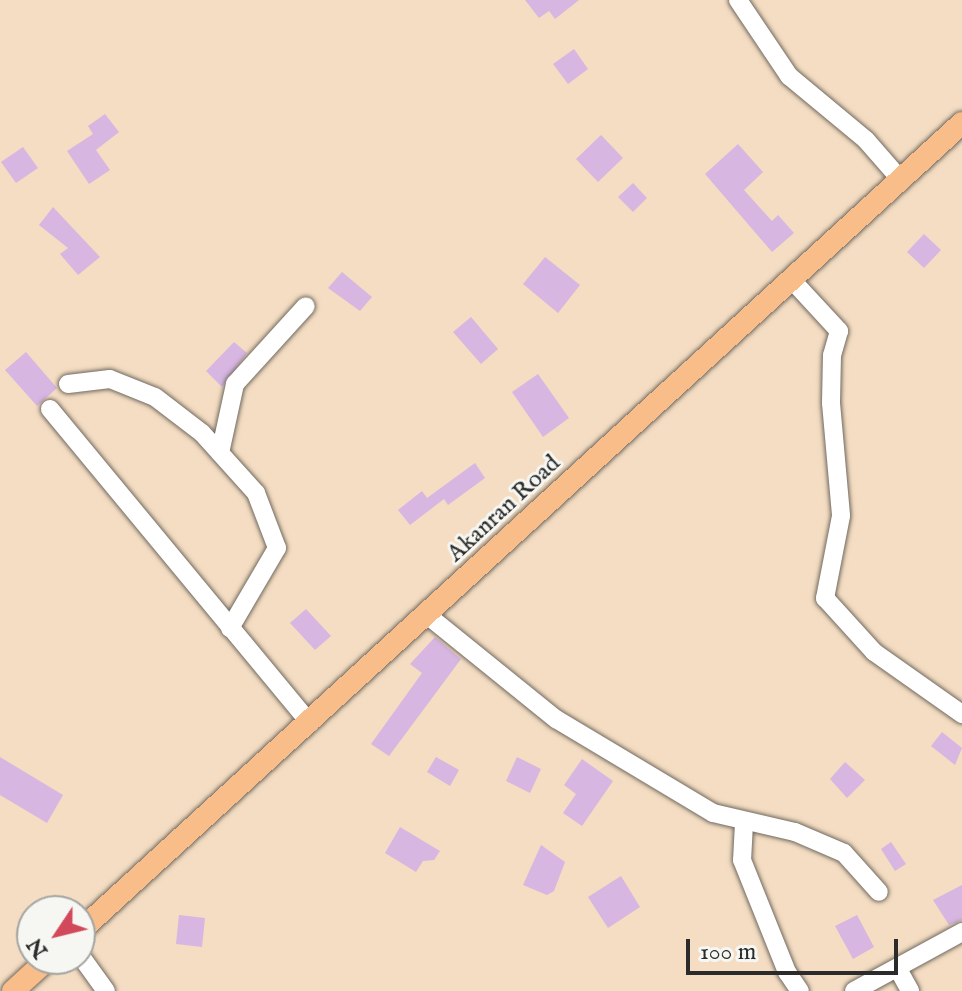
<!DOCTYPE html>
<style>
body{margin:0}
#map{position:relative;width:962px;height:991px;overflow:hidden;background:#f4ddc2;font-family:"IM FELL English",serif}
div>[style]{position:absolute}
.building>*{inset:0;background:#d7b6e2}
.roads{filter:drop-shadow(0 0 2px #716960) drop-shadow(0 0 2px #716960)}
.minor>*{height:18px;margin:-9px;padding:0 9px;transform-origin:9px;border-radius:9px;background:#fff}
.major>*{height:22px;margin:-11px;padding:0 11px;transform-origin:11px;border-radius:11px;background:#f8bd89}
span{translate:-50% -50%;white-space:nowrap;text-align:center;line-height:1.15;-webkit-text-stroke:6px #f6f6f2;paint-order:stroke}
.street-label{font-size:24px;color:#2b2b2b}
.north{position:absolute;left:16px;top:895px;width:80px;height:80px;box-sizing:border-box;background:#f6f6f2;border:2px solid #a5a5a2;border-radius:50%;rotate:235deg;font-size:22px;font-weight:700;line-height:32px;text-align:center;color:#2b2b2b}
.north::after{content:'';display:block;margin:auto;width:28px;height:36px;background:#d1495b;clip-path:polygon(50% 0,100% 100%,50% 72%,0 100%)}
.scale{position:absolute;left:686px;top:939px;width:212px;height:36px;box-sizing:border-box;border:4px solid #2b2b2b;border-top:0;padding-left:10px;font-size:24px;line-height:28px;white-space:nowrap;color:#2b2b2b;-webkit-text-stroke:6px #f6f6f2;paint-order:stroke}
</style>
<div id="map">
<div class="building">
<div style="clip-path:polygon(525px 0,579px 0,555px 19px,549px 11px,539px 18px)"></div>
<div style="clip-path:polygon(574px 49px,588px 69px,568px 84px,553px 64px)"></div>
<div style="clip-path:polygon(105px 114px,119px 132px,96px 150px,110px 170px,89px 184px,67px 151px,93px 134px,88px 126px)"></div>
<div style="clip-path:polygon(601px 135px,623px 158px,598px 182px,576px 159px)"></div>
<div style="clip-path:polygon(738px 144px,763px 172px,744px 190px,772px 221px,778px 215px,794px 233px,772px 252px,705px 174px)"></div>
<div style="clip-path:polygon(23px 147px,38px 168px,16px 183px,1px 162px)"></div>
<div style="clip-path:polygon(633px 183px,647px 198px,633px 212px,618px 197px)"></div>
<div style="clip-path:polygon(53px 207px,100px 257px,78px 275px,60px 254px,68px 248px,39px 225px)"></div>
<div style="clip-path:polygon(924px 234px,941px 250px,924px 268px,907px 252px)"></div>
<div style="clip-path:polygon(545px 257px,580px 285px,558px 313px,523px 284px)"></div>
<div style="clip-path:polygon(342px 272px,372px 297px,360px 311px,328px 288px)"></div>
<div style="clip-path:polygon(471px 317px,498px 349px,481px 364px,453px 332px)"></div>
<div style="clip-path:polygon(234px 342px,247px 353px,222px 387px,206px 371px)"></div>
<div style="clip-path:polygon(26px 352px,57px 388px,37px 406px,5px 370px)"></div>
<div style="clip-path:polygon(538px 374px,569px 418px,543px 437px,512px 392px)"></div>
<div style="clip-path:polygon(475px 463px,485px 478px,448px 505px,444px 499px,410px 525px,398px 510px,422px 491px,427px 498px)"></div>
<div style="clip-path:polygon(306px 609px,331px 636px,315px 650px,290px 623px)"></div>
<div style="clip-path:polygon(435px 637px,461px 659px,389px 756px,371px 744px,422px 673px,410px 664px)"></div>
<div style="clip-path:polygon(942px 732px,962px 748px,955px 765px,931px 746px)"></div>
<div style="clip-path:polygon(0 757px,63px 795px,47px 823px,0 795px)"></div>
<div style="clip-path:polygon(436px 757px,459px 770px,450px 786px,427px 772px)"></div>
<div style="clip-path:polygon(517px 757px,541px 769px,530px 793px,506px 781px)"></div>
<div style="clip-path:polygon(582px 759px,613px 781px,582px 826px,563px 813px,576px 794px,564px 785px)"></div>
<div style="clip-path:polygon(845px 762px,865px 780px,847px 798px,830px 779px)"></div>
<div style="clip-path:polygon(400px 827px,440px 851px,434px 860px,423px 861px,416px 872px,385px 853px)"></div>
<div style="clip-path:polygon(891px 842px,906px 864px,895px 871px,881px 849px)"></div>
<div style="clip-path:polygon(541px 845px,565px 862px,554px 891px,547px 895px,523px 885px)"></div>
<div style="clip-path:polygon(621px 876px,640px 907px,608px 928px,588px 897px)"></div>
<div style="clip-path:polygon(962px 885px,962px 920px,949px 925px,933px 900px)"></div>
<div style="clip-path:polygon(179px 915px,205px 918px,202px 947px,176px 944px)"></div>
<div style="clip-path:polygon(857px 915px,874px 947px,853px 959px,835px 926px)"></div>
</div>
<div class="roads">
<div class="minor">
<div style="left:738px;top:0;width:92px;rotate:56.1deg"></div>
<div style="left:789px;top:76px;width:100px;rotate:39.7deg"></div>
<div style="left:866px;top:140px;width:52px;rotate:48.9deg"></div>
<div style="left:791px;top:279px;width:71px;rotate:47.3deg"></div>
<div style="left:839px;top:331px;width:25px;rotate:106deg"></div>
<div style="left:832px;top:355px;width:48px;rotate:91.2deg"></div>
<div style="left:831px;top:403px;width:113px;rotate:84.9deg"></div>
<div style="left:841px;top:516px;width:84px;rotate:101deg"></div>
<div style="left:825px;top:598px;width:73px;rotate:47.8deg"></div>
<div style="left:874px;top:652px;width:108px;rotate:35.2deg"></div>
<div style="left:68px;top:384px;width:42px;rotate:-6.8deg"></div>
<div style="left:110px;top:379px;width:48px;rotate:21.8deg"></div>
<div style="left:155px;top:397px;width:59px;rotate:37.5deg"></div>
<div style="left:202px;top:433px;width:81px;rotate:48deg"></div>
<div style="left:256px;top:493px;width:59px;rotate:69.1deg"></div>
<div style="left:277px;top:548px;width:93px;rotate:120.4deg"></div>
<div style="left:50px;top:409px;width:408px;rotate:50.4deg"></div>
<div style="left:220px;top:453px;width:71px;rotate:-77.7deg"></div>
<div style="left:235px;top:384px;width:105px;rotate:-47.7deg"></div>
<div style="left:427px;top:615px;width:166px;rotate:38.9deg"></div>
<div style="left:556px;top:719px;width:183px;rotate:30.9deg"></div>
<div style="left:713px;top:813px;width:84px;rotate:13deg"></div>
<div style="left:795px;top:832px;width:53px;rotate:23.2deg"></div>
<div style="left:844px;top:853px;width:52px;rotate:48.1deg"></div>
<div style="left:744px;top:823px;width:37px;rotate:93deg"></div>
<div style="left:742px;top:860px;width:121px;rotate:68.1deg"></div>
<div style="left:787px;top:972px;width:23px;rotate:56deg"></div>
<div style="left:80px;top:955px;width:44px;rotate:54.2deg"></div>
<div style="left:898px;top:969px;width:25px;rotate:61deg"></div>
<div style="left:854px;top:991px;width:123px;rotate:-28.6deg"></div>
</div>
<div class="major">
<div style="left:80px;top:931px;width:1196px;rotate:-42.49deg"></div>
<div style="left:13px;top:991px;width:47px;rotate:-42.4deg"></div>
</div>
</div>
<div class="street-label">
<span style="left:504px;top:509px;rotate:-43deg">Akanran Road</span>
</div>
<div class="north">N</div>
<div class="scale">100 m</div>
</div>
